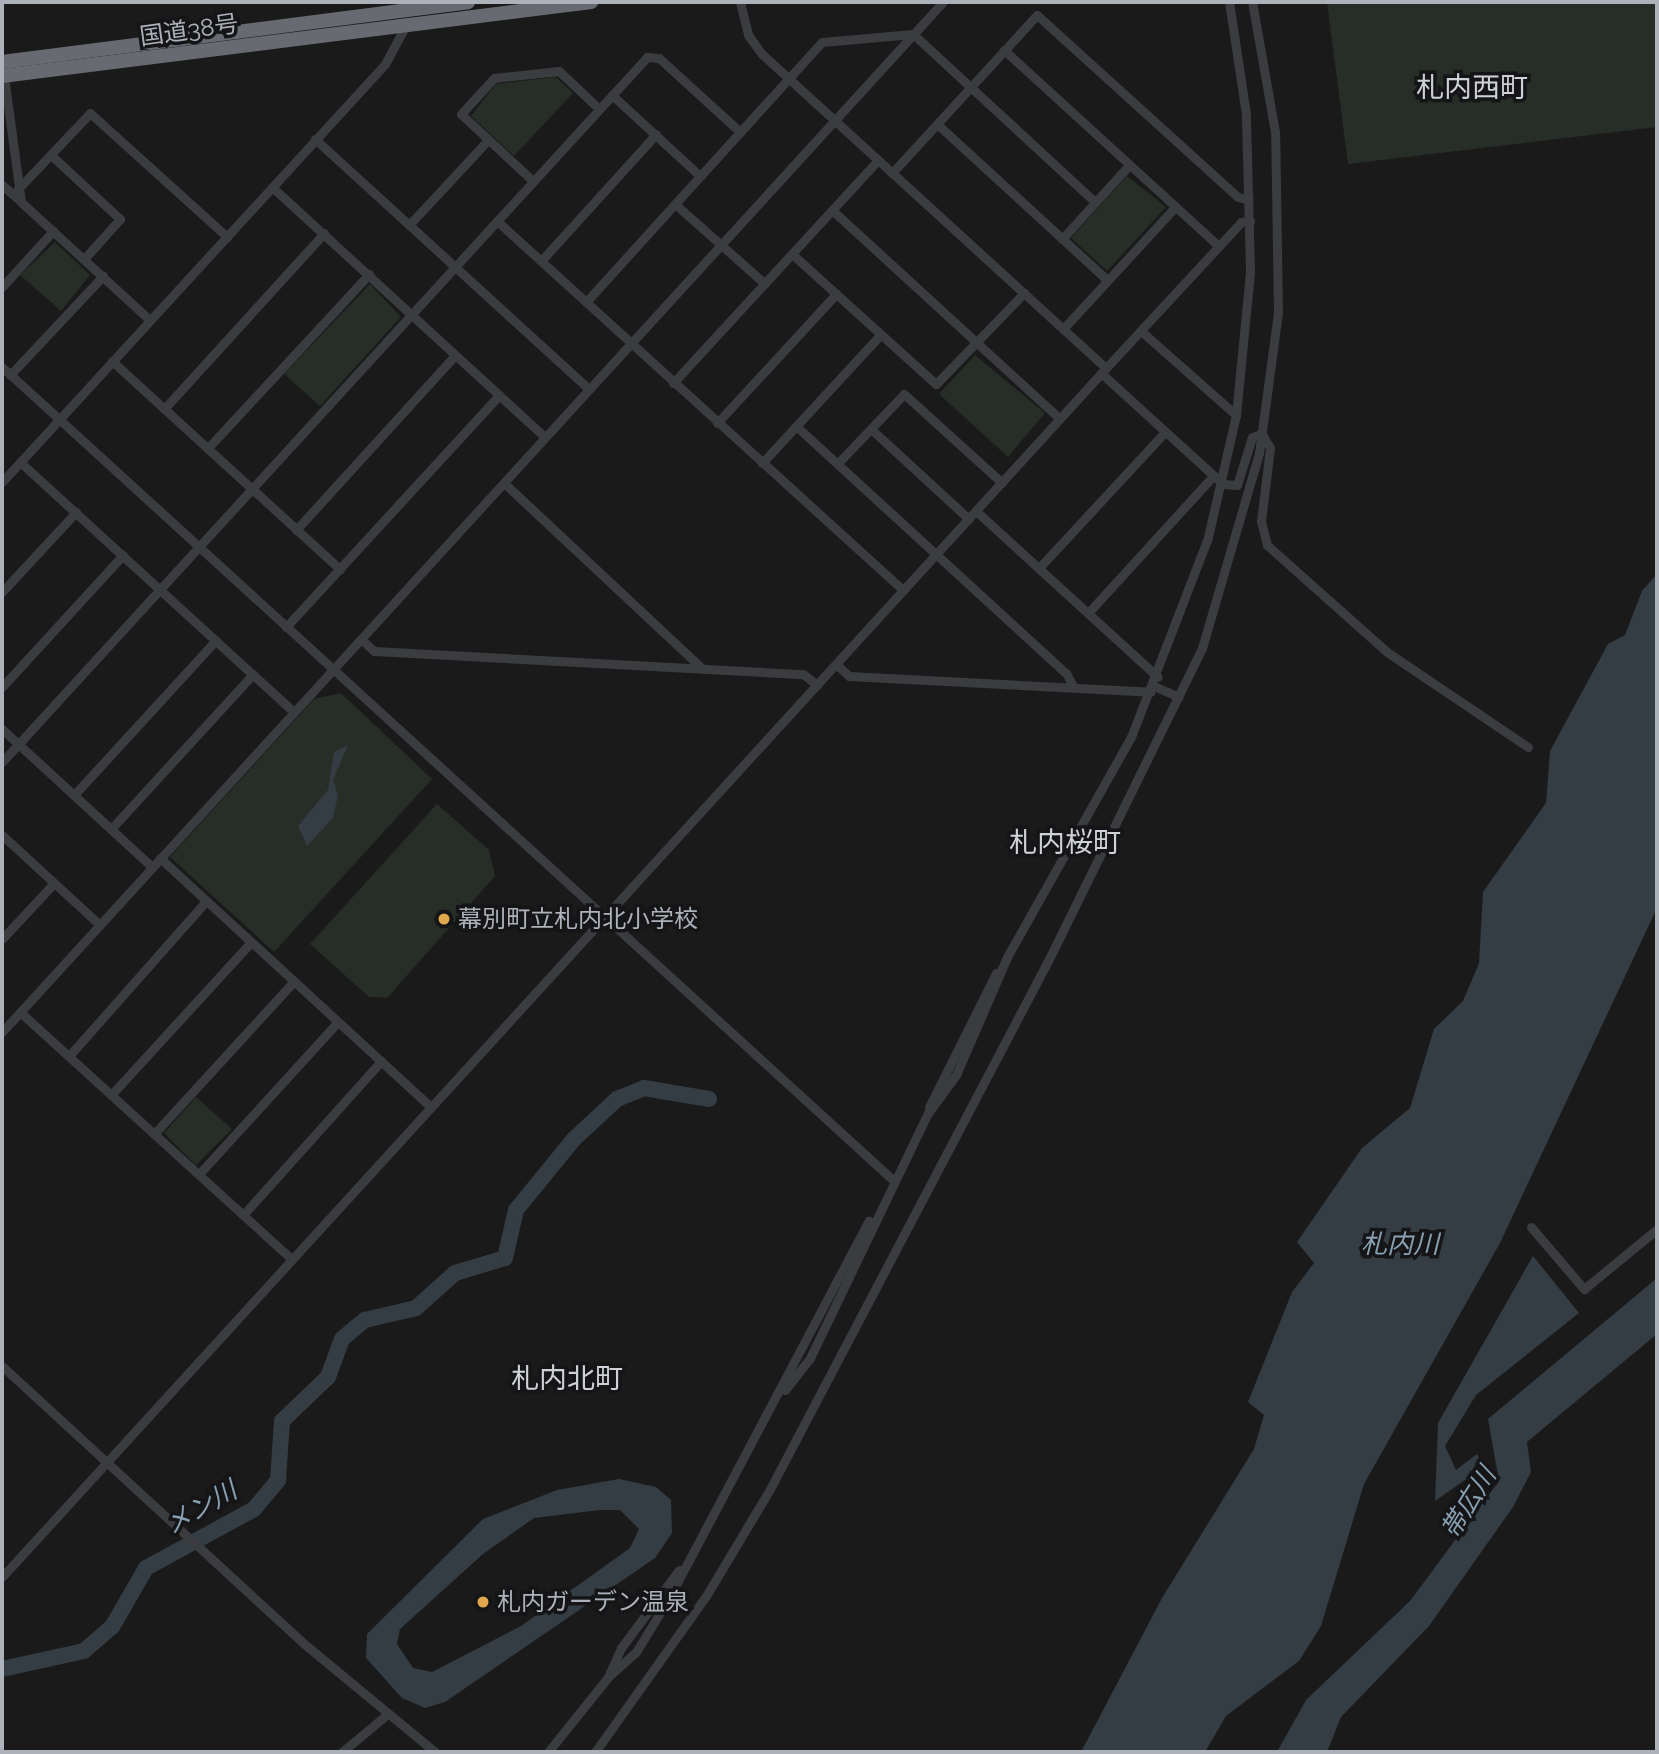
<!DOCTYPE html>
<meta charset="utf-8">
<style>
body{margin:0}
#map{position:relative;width:1659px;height:1754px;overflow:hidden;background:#1a1a1b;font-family:Raleway,"Noto Sans JP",sans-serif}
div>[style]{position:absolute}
.green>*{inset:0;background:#262e27}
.water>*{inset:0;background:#343d43}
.river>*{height:16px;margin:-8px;padding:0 8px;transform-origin:8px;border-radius:8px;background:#343d43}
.minor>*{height:9px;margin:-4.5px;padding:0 4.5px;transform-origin:4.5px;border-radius:4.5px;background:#3b3c40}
.highway>*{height:14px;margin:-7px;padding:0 7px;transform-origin:7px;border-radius:7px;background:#676a71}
.dots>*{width:19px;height:19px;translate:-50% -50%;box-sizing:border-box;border:4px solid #151517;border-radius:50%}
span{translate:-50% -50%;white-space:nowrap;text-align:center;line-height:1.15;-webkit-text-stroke:7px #151517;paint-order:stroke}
.street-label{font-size:24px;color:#adb2ba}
.poi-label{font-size:24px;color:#adb2ba}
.left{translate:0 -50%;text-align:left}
.water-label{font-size:26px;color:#88a0b1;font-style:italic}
.quarter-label{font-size:28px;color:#ced1d6}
.frame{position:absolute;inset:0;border:4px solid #adb2ba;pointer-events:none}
</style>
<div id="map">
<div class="green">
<div style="clip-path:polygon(1327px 2px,1657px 2px,1657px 127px,1348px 164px)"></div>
<div style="clip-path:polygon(556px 77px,573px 93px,514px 156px,471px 116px,496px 84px)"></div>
<div style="clip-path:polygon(1127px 176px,1166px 207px,1107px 271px,1071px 238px)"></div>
<div style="clip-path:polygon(55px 242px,90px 275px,61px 311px,20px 275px)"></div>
<div style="clip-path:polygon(370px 284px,401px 317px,320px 406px,284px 374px)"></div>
<div style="clip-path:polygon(975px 355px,1045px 413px,1008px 457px,939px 394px)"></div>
<div style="clip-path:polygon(341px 693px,432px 779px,274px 952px,170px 857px,314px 699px)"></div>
<div style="clip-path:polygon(437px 804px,489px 850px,495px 876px,387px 998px,369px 997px,310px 944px)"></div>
<div style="clip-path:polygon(196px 1097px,232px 1129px,196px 1165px,164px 1133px)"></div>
</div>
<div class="water">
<div style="clip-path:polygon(1657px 574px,1657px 908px,1500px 1243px,1364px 1484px,1321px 1626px,1299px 1661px,1226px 1716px,1205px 1752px,1081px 1752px,1162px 1598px,1254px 1449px,1264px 1415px,1248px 1402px,1292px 1292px,1314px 1263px,1297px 1242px,1362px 1148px,1410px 1108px,1434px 1029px,1463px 1001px,1479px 963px,1483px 892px,1546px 803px,1550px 751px,1608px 644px,1625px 635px,1642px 591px)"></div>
<div style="clip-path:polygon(348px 745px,333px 780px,338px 795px,333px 818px,307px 846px,298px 826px,328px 790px,334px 752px)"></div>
<div style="clip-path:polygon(1533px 1256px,1579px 1313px,1476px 1395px,1445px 1446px,1456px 1470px,1477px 1454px,1485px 1466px,1435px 1501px,1438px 1423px)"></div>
<div style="clip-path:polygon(1657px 1278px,1657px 1334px,1527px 1442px,1531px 1472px,1513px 1507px,1429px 1626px,1341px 1717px,1327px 1752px,1277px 1752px,1306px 1700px,1410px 1601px,1499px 1481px,1488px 1419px)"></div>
<div style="clip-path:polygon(evenodd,619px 1479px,656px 1487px,671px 1500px,672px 1533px,655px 1558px,445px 1702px,425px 1708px,402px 1698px,366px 1658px,367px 1634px,483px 1519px,557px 1490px,619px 1479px,600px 1510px,620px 1510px,639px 1529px,630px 1548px,521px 1626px,432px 1672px,413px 1668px,397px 1644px,400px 1629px,483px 1554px,534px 1518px,600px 1510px)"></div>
</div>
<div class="river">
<div style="left:2px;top:1669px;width:84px;rotate:-12.4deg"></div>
<div style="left:84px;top:1651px;width:37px;rotate:-41deg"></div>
<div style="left:112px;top:1627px;width:68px;rotate:-60deg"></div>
<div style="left:146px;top:1568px;width:123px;rotate:-28.6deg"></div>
<div style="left:254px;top:1509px;width:38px;rotate:-50deg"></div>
<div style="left:278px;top:1480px;width:59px;rotate:-86.1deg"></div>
<div style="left:282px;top:1421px;width:64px;rotate:-43.7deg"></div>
<div style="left:328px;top:1377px;width:40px;rotate:-69.8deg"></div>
<div style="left:342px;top:1339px;width:30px;rotate:-40deg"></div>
<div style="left:365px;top:1320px;width:52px;rotate:-13.2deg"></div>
<div style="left:416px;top:1308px;width:52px;rotate:-41.9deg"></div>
<div style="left:455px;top:1273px;width:52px;rotate:-16.7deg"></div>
<div style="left:505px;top:1258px;width:49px;rotate:-77.1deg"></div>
<div style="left:516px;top:1210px;width:92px;rotate:-50.8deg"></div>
<div style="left:574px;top:1139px;width:59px;rotate:-42.9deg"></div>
<div style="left:617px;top:1099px;width:29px;rotate:-22deg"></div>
<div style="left:644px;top:1088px;width:66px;rotate:9.6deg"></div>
</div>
<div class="minor">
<div style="left:740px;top:2px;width:34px;rotate:76deg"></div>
<div style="left:748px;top:35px;width:24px;rotate:54deg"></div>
<div style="left:762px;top:54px;width:466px;rotate:42.4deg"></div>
<div style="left:1004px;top:50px;width:291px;rotate:42.4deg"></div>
<div style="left:4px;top:76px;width:127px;rotate:82.3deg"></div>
<div style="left:21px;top:202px;width:175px;rotate:42.5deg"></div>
<div style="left:612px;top:95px;width:120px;rotate:42.6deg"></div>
<div style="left:937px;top:124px;width:231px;rotate:42.5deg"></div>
<div style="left:315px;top:139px;width:371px;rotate:42.4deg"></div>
<div style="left:52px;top:156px;width:93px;rotate:42.8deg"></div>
<div style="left:120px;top:219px;width:54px;rotate:132deg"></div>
<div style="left:892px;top:173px;width:214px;rotate:-47.5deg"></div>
<div style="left:1037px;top:15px;width:271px;rotate:42.2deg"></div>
<div style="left:1238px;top:197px;width:11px;rotate:15deg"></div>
<div style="left:533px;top:181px;width:98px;rotate:-137.1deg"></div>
<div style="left:461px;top:114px;width:49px;rotate:-47.5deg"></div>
<div style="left:494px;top:78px;width:65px;rotate:-6.1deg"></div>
<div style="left:559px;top:71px;width:55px;rotate:43.5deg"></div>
<div style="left:2px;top:185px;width:23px;rotate:41deg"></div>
<div style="left:272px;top:187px;width:370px;rotate:42.5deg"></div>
<div style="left:17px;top:190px;width:106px;rotate:-46.5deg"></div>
<div style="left:90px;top:113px;width:185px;rotate:42.1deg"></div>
<div style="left:675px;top:204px;width:120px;rotate:41.6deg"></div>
<div style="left:832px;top:210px;width:309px;rotate:42.5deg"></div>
<div style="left:497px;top:221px;width:549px;rotate:42.27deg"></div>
<div style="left:409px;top:225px;width:116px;rotate:-47.1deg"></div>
<div style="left:1062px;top:239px;width:100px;rotate:-47.8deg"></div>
<div style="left:792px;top:254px;width:194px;rotate:42.1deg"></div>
<div style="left:936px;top:384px;width:127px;rotate:-46deg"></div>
<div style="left:541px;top:261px;width:171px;rotate:-47.8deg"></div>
<div style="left:2px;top:287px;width:76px;rotate:-47.7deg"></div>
<div style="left:586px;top:302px;width:351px;rotate:-47.8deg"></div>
<div style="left:822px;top:42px;width:91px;rotate:-5deg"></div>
<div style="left:913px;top:34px;width:248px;rotate:42.7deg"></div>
<div style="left:1063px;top:329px;width:166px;rotate:-47.4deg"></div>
<div style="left:1141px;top:331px;width:127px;rotate:41.5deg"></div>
<div style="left:112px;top:361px;width:309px;rotate:42.4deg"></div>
<div style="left:2px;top:367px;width:1206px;rotate:42.38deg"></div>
<div style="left:1101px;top:373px;width:165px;rotate:42.3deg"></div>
<div style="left:1223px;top:484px;width:14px;rotate:4deg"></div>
<div style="left:1237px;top:485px;width:50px;rotate:-72.6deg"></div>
<div style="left:1252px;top:437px;width:10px;rotate:-17deg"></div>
<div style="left:10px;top:375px;width:136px;rotate:-46.8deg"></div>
<div style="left:673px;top:383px;width:303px;rotate:-47.4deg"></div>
<div style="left:164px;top:409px;width:238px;rotate:-47.7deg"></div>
<div style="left:717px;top:423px;width:176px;rotate:-47.3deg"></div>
<div style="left:796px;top:426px;width:366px;rotate:42.5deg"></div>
<div style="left:1066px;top:673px;width:17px;rotate:62deg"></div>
<div style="left:871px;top:429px;width:133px;rotate:42.6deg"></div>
<div style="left:1262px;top:434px;width:16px;rotate:60deg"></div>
<div style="left:1270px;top:448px;width:74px;rotate:97deg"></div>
<div style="left:1261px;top:521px;width:25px;rotate:76deg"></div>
<div style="left:1267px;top:545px;width:161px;rotate:41.7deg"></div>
<div style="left:1387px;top:652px;width:170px;rotate:34deg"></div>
<div style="left:208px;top:448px;width:237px;rotate:-47.2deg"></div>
<div style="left:20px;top:462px;width:371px;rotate:42.4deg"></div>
<div style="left:762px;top:463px;width:174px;rotate:-47.3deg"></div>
<div style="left:838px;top:463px;width:95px;rotate:-46.3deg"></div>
<div style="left:904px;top:394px;width:132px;rotate:42.2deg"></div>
<div style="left:2px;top:482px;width:567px;rotate:-47.5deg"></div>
<div style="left:385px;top:64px;width:47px;rotate:-61.8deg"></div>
<div style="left:504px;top:483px;width:271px;rotate:43.1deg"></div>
<div style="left:976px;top:511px;width:246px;rotate:42.4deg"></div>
<div style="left:296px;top:530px;width:236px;rotate:-47.7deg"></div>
<div style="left:1039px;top:568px;width:185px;rotate:-47.2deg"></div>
<div style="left:2px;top:592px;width:109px;rotate:-47.2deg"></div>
<div style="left:1088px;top:613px;width:185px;rotate:-47.6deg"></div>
<div style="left:286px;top:627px;width:315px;rotate:-47.4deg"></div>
<div style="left:361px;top:639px;width:18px;rotate:43deg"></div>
<div style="left:374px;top:651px;width:430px;rotate:3.1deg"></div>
<div style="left:803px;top:674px;width:18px;rotate:38deg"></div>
<div style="left:836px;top:664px;width:18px;rotate:43deg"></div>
<div style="left:849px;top:676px;width:302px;rotate:3deg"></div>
<div style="left:1154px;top:686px;width:27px;rotate:24deg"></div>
<div style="left:2px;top:687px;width:179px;rotate:-47.5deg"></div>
<div style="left:2px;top:729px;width:204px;rotate:42.6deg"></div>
<div style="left:2px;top:762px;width:956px;rotate:-47.54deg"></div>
<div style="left:647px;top:57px;width:12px;rotate:5deg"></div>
<div style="left:659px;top:58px;width:110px;rotate:42.4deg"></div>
<div style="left:74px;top:795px;width:210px;rotate:-47.5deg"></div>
<div style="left:111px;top:829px;width:210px;rotate:-47.5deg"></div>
<div style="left:2px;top:835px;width:133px;rotate:42.6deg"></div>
<div style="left:160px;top:858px;width:367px;rotate:42.6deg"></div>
<div style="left:2px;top:939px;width:76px;rotate:-47.1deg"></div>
<div style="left:20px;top:1012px;width:367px;rotate:42.3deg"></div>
<div style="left:2px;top:1032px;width:1395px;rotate:-47.59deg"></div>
<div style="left:69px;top:1056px;width:207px;rotate:-48.5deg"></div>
<div style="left:111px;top:1095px;width:207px;rotate:-47.5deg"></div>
<div style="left:929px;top:1107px;width:150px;rotate:-63.4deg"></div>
<div style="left:154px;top:1134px;width:207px;rotate:-47.5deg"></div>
<div style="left:199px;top:1174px;width:206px;rotate:-47.6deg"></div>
<div style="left:243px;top:1215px;width:207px;rotate:-48.1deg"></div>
<div style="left:1531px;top:1227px;width:82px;rotate:49.5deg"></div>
<div style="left:1584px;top:1289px;width:94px;rotate:-39.4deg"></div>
<div style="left:2px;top:1366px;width:408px;rotate:42.6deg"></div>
<div style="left:302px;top:1642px;width:173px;rotate:39.6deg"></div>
<div style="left:785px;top:1390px;width:41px;rotate:-52deg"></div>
<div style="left:810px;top:1358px;width:272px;rotate:-64.3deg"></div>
<div style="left:928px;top:1113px;width:47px;rotate:-53.6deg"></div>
<div style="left:956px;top:1075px;width:129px;rotate:-66.6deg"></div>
<div style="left:1007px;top:957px;width:253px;rotate:-60.6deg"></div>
<div style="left:1131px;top:737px;width:214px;rotate:-68.9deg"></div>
<div style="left:1208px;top:537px;width:125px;rotate:-77.1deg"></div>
<div style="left:1236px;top:415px;width:145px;rotate:-84.4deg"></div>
<div style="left:1250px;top:271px;width:157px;rotate:-91.5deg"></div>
<div style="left:1246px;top:114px;width:113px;rotate:-98.6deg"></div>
<div style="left:2px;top:1577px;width:1637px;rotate:-47.6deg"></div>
<div style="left:1106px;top:368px;width:199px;rotate:-47.2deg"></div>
<div style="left:1241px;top:222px;width:9px;rotate:-6deg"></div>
<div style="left:608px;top:1677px;width:32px;rotate:-66deg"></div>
<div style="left:621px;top:1648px;width:97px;rotate:-53.4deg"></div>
<div style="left:342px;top:1752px;width:56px;rotate:-39.9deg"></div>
<div style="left:548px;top:1752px;width:96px;rotate:-51.3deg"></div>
<div style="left:608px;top:1677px;width:38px;rotate:-42deg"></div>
<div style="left:636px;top:1652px;width:63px;rotate:-58.6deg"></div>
<div style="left:669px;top:1598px;width:427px;rotate:-62.1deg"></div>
<div style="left:595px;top:1752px;width:191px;rotate:-54.6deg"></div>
<div style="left:706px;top:1596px;width:125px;rotate:-59.1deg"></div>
<div style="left:770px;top:1489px;width:599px;rotate:-62.24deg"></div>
<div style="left:1049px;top:959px;width:347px;rotate:-63.8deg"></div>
<div style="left:1202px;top:648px;width:203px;rotate:-73.7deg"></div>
<div style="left:1259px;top:453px;width:141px;rotate:-82.3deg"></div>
<div style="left:1278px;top:313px;width:181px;rotate:-90.9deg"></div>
<div style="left:1275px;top:132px;width:132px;rotate:-100deg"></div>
</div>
<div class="highway">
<div style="left:2px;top:62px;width:470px;rotate:-7.3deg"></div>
<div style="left:2px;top:76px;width:594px;rotate:-7.16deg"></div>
</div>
<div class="dots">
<div style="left:444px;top:919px;background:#e1a74c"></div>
<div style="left:483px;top:1602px;background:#e1a74c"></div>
</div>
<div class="street-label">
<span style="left:189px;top:30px;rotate:-8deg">国道38号</span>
</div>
<div class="poi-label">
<span class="left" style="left:458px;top:919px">幕別町立札内北小学校</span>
<span class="left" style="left:497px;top:1602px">札内ガーデン温泉</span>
</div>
<div class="water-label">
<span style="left:1400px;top:1245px">札内川</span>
<span style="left:1469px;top:1503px;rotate:-58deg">帯広川</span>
<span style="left:201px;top:1508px;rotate:-30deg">メン川</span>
</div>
<div class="quarter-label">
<span style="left:1472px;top:88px">札内西町</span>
<span style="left:1065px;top:843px">札内桜町</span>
<span style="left:567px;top:1379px">札内北町</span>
</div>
<div class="frame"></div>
</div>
